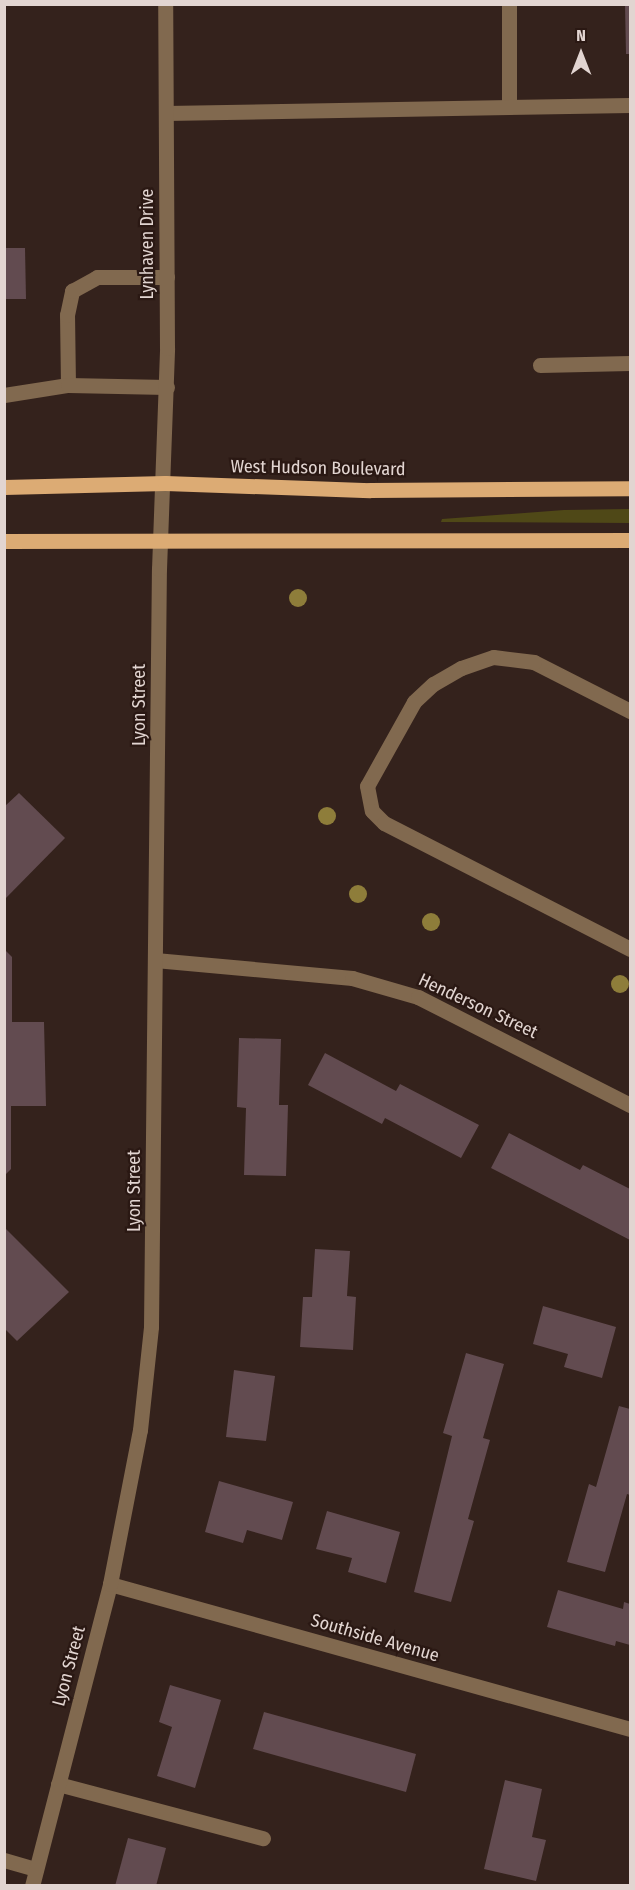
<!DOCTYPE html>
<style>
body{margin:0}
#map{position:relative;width:635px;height:1890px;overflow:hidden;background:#34221c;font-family:"Fira Sans Condensed",sans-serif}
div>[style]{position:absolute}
.green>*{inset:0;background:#4f4817}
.building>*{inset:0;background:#624b50}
.minor>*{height:15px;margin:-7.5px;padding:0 7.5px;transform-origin:7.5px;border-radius:7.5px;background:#81694f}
.major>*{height:15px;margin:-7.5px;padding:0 7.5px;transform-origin:7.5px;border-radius:7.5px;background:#dcab74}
.trees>*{width:18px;height:18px;margin:-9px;border-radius:50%;background:#8e7d3a}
span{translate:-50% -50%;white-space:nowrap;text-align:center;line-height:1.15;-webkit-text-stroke:4.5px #2a1813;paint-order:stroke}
.street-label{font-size:18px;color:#e2d5d1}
.frame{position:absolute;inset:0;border:6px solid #e2d5d1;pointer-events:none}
.north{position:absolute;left:551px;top:24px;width:60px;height:60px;-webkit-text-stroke:4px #2a1813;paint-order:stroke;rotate:0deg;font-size:16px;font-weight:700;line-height:24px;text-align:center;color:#e2d5d1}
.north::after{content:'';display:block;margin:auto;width:21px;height:27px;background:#e2d5d1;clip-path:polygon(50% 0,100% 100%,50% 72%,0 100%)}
</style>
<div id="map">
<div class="green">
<div style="clip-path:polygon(630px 509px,630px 523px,441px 522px,442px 519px,564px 510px)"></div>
</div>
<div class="building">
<div style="clip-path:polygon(625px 4px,630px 4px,630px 54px,626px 54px)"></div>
<div style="clip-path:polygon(4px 248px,25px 248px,26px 299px,4px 299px)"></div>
<div style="clip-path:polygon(19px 793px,65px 838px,4px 900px,4px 807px)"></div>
<div style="clip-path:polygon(4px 949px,12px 957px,12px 1022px,44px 1022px,46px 1106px,11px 1106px,11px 1169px,4px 1176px)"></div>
<div style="clip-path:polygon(239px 1038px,281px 1039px,279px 1105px,288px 1105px,286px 1176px,244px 1175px,246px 1108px,237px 1107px)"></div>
<div style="clip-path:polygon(325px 1053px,396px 1091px,400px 1084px,479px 1125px,461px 1158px,385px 1118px,382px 1124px,308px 1085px)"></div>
<div style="clip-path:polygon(509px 1133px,580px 1170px,583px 1165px,630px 1189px,630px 1240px,491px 1168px)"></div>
<div style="clip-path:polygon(4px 1227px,69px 1292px,17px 1341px,4px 1328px)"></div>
<div style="clip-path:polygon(315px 1249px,350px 1251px,347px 1296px,356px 1297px,353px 1350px,300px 1347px,303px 1297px,312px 1297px)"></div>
<div style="clip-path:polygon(543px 1306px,616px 1327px,602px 1378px,564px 1367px,568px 1354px,533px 1344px)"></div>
<div style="clip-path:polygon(466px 1353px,504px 1364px,483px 1438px,490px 1440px,468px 1519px,474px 1521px,451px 1602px,414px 1592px,452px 1436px,443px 1433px)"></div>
<div style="clip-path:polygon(234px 1370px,275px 1376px,266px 1441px,226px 1437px)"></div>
<div style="clip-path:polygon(619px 1406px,630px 1409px,630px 1495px,627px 1494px,605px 1572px,567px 1562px,589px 1484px,596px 1487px)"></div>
<div style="clip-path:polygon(219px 1481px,293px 1502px,282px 1540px,247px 1530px,243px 1543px,205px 1532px)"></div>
<div style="clip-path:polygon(327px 1511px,400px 1532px,386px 1583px,348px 1572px,352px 1558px,316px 1549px)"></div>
<div style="clip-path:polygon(558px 1590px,623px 1609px,624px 1602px,630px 1604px,630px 1645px,616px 1641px,615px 1646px,547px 1627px)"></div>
<div style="clip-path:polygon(170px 1685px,221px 1700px,195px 1788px,157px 1776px,172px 1727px,159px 1722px)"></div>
<div style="clip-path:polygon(264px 1712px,416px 1754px,406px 1792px,253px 1749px)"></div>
<div style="clip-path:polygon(505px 1780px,542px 1789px,532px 1837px,546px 1840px,536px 1881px,484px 1869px)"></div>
<div style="clip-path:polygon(128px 1838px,166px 1848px,156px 1886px,115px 1886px)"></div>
</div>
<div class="minor">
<div style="left:509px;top:4px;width:103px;rotate:90deg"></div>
<div style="left:166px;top:113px;width:464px;rotate:-1deg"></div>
<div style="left:540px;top:365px;width:90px;rotate:-1.3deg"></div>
<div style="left:68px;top:385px;width:70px;rotate:-90.8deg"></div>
<div style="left:67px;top:315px;width:25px;rotate:-78deg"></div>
<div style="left:72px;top:291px;width:29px;rotate:-29deg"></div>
<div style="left:97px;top:277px;width:70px"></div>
<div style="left:4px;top:395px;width:65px;rotate:-8.9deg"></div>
<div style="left:68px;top:385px;width:99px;rotate:1.2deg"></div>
<div style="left:630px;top:711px;width:108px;rotate:-153deg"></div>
<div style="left:534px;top:662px;width:41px;rotate:-173deg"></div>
<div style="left:493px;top:657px;width:34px;rotate:161deg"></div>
<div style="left:461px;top:668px;width:32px;rotate:150deg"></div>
<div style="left:433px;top:684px;width:26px;rotate:137deg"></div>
<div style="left:414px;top:702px;width:96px;rotate:119.2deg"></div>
<div style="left:367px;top:786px;width:25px;rotate:79deg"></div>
<div style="left:372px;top:811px;width:17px;rotate:45deg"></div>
<div style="left:384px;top:823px;width:276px;rotate:27.1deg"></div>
<div style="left:155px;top:960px;width:198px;rotate:5.2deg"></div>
<div style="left:352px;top:978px;width:69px;rotate:16.1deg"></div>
<div style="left:418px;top:997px;width:238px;rotate:27deg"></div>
<div style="left:110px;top:1584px;width:540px;rotate:15.58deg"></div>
<div style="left:58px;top:1784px;width:212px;rotate:14.8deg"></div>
<div style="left:4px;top:1860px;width:33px;rotate:16deg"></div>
<div style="left:32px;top:1886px;width:312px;rotate:-75.5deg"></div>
<div style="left:110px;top:1584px;width:157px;rotate:-79deg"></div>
<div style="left:140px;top:1430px;width:104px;rotate:-83.9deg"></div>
<div style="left:151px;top:1327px;width:758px;rotate:-89.4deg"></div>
<div style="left:159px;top:569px;width:221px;rotate:-87.9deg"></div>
<div style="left:167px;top:348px;width:344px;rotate:-90.3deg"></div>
</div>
<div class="major">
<div style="left:4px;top:487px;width:161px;rotate:-1.4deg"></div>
<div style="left:165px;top:483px;width:205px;rotate:2deg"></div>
<div style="left:370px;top:490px;width:260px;rotate:-0.4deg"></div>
<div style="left:4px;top:541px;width:626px;rotate:-0.09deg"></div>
</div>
<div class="trees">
<div style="left:298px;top:598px"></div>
<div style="left:327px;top:816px"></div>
<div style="left:358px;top:894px"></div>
<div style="left:431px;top:922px"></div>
<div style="left:620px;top:984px"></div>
</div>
<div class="street-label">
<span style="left:147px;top:244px;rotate:-90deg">Lynhaven Drive</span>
<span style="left:318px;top:468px;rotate:1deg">West Hudson Boulevard</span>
<span style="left:139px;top:705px;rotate:-90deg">Lyon Street</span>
<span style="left:478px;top:1006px;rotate:25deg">Henderson Street</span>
<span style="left:134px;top:1191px;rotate:-90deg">Lyon Street</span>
<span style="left:375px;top:1638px;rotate:16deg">Southside Avenue</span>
<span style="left:69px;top:1666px;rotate:-75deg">Lyon Street</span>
</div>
<div class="frame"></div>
<div class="north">N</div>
</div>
